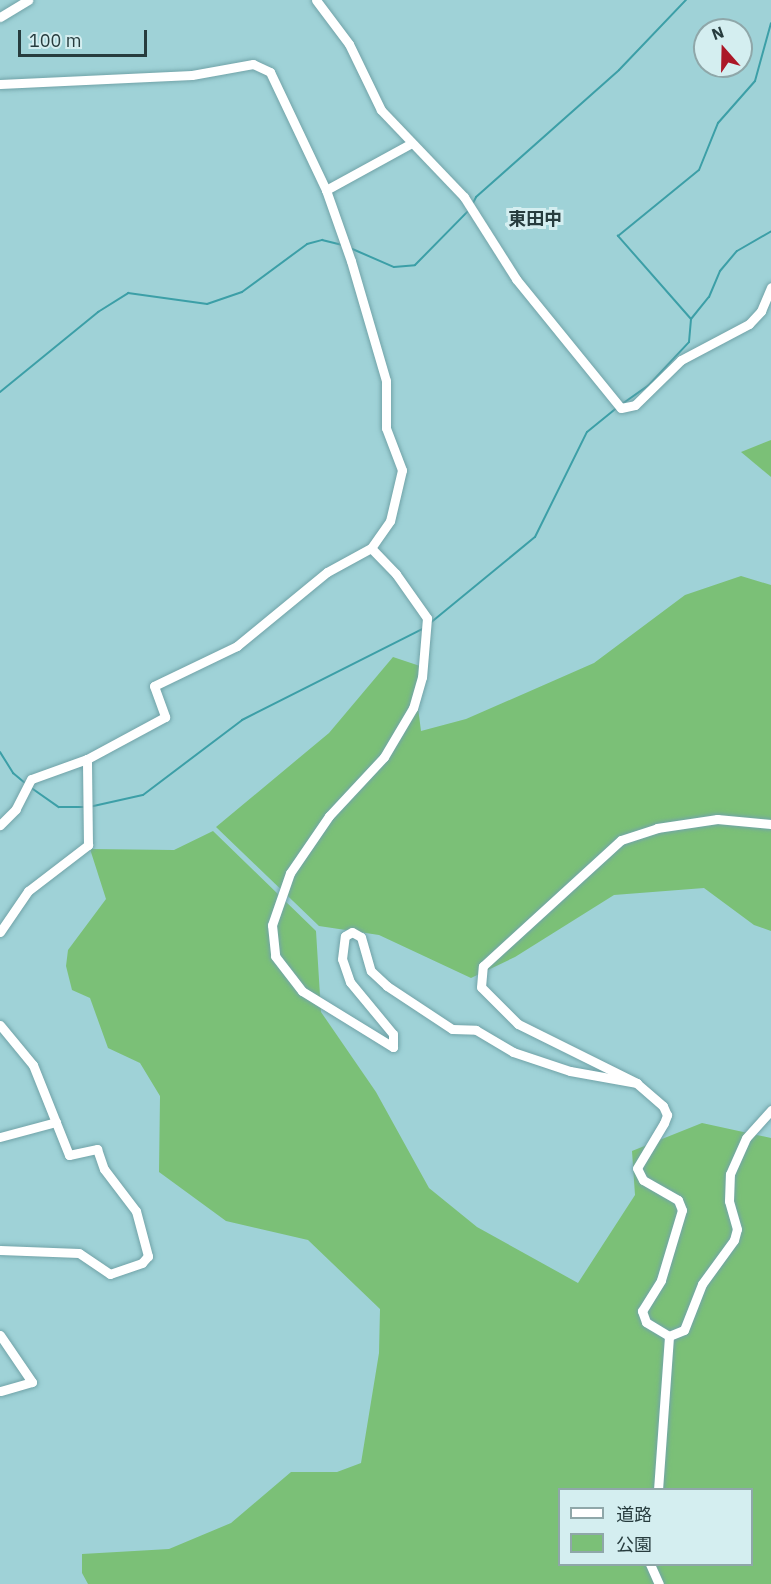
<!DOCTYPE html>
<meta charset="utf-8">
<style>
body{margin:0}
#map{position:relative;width:771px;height:1584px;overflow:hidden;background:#9fd2d7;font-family:"IBM Plex Sans","Noto Sans JP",sans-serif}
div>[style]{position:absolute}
.green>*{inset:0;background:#7bc077}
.stream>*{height:2px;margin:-1px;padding:0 1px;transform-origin:1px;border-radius:1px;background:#3c9fa7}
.roads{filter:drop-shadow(0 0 2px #71a3a8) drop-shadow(0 0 2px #71a3a8)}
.minor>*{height:9px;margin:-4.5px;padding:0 4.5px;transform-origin:4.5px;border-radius:4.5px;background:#fff}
span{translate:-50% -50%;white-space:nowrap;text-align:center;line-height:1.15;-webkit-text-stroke:6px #d4eef0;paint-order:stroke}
.quarter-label{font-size:18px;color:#273c3e;font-weight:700}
.legend{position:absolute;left:558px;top:1488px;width:195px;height:78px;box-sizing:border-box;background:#d4eef0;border:2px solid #8fa7a9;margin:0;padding:8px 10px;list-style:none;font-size:18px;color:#273c3e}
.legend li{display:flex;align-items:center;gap:12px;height:30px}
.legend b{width:30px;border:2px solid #8fa7a9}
.north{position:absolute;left:693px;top:18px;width:60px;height:60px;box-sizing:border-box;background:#d4eef0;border:2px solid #8fa7a9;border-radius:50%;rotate:340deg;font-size:16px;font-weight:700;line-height:24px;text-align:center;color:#273c3e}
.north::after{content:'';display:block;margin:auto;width:21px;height:27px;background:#ab1727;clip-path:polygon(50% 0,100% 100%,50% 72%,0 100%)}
.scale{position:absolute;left:18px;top:30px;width:129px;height:27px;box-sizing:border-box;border:3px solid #273c3e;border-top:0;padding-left:8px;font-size:18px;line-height:21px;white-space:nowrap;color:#273c3e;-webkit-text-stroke:4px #d4eef0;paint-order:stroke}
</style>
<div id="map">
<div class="green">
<div style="clip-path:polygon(771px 440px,771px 477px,741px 452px)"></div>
<div style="clip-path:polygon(741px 576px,771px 585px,771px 931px,754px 925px,704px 888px,614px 895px,515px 957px,471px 978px,379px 935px,319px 926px,216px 827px,329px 733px,393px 657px,423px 667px,416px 692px,421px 731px,466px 719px,594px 663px,685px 595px)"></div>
<div style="clip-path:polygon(evenodd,213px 831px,316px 931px,321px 1012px,376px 1092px,429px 1188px,477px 1227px,578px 1283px,635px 1195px,632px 1151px,702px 1123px,771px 1138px,771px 1584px,88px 1584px,82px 1573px,82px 1554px,169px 1549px,231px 1523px,291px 1472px,337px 1472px,361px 1463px,379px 1353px,380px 1309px,308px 1240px,226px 1221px,159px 1172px,160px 1096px,140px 1063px,108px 1048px,90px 998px,72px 990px,66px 966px,68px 950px,106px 899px,90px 849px,174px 850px,213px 831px,560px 1490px,752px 1490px,752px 1564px,560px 1564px,560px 1490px)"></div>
</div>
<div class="stream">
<div style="left:472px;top:205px;width:9px;rotate:-63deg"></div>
<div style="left:476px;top:197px;width:191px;rotate:-41.6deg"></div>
<div style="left:619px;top:70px;width:97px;rotate:-46.3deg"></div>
<div style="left:350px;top:248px;width:48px;rotate:23.4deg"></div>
<div style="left:394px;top:267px;width:21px;rotate:-5deg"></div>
<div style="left:415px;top:265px;width:77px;rotate:-45.5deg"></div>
<div style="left:691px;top:319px;width:111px;rotate:-131.3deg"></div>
<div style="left:618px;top:236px;width:104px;rotate:-39.2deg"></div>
<div style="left:699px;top:170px;width:51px;rotate:-68deg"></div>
<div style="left:718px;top:123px;width:56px;rotate:-48.6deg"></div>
<div style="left:755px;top:81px;width:60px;rotate:-74.6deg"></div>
<div style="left:0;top:392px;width:127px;rotate:-39.2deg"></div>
<div style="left:98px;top:312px;width:36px;rotate:-32deg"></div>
<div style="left:128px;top:293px;width:80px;rotate:7.9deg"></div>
<div style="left:207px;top:304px;width:37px;rotate:-19deg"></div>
<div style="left:242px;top:292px;width:81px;rotate:-36.4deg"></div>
<div style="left:307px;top:244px;width:16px;rotate:-15deg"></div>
<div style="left:322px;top:240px;width:21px;rotate:14deg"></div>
<div style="left:622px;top:404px;width:32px;rotate:-35deg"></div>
<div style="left:648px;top:386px;width:60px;rotate:-47deg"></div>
<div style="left:689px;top:342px;width:23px;rotate:-85deg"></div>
<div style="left:691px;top:319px;width:28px;rotate:-51deg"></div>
<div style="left:709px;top:297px;width:28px;rotate:-67deg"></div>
<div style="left:720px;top:271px;width:26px;rotate:-50deg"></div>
<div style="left:737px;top:251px;width:39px;rotate:-30deg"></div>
<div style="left:429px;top:624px;width:137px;rotate:-39.4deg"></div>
<div style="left:535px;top:537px;width:117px;rotate:-63.7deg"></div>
<div style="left:587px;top:432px;width:40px;rotate:-39deg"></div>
<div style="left:0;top:752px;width:25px;rotate:58deg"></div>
<div style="left:13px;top:773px;width:16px;rotate:40deg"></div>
<div style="left:30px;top:787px;width:35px;rotate:35deg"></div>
<div style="left:59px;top:807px;width:24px"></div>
<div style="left:89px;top:807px;width:55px;rotate:-12.5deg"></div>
<div style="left:143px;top:795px;width:124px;rotate:-37.1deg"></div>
<div style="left:242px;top:720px;width:204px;rotate:-26.8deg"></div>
</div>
<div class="roads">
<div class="minor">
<div style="left:316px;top:0;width:55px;rotate:53.1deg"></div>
<div style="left:349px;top:44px;width:73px;rotate:64.1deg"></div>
<div style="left:381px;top:110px;width:120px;rotate:46.3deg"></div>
<div style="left:464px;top:197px;width:97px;rotate:57.6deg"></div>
<div style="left:516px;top:279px;width:166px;rotate:50.9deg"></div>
<div style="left:621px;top:408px;width:14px;rotate:-12deg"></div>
<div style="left:635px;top:405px;width:64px;rotate:-44.4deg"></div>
<div style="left:681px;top:360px;width:77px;rotate:-27.9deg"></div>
<div style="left:749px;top:324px;width:18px;rotate:-47deg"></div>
<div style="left:761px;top:311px;width:26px;rotate:-67deg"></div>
<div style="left:0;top:17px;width:33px;rotate:-31deg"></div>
<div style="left:0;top:84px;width:192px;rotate:-2.7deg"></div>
<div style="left:192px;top:75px;width:62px;rotate:-10.2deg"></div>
<div style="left:253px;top:64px;width:19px;rotate:25deg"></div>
<div style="left:270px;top:72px;width:131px;rotate:64.6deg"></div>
<div style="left:326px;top:190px;width:75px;rotate:70.6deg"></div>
<div style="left:351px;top:261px;width:125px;rotate:73.7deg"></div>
<div style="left:386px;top:381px;width:47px;rotate:90deg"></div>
<div style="left:386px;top:428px;width:45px;rotate:69.1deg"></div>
<div style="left:402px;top:470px;width:52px;rotate:103.2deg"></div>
<div style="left:390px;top:521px;width:33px;rotate:125deg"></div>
<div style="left:371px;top:548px;width:50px;rotate:151.4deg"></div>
<div style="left:327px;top:572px;width:117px;rotate:140.6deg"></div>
<div style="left:237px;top:646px;width:92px;rotate:154.3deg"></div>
<div style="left:154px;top:686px;width:33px;rotate:70deg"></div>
<div style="left:165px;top:717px;width:89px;rotate:151.7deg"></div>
<div style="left:87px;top:759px;width:59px;rotate:160.3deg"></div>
<div style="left:31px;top:779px;width:34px;rotate:117deg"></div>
<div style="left:16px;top:809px;width:23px;rotate:135deg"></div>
<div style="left:326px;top:190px;width:96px;rotate:-28.7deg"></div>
<div style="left:371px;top:548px;width:36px;rotate:46deg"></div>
<div style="left:396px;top:574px;width:54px;rotate:54.8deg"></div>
<div style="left:427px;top:618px;width:59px;rotate:94.8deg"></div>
<div style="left:422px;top:677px;width:32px;rotate:106deg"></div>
<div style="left:413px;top:708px;width:57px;rotate:120.6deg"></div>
<div style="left:384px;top:757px;width:81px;rotate:133deg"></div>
<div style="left:329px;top:816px;width:69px;rotate:124.4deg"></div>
<div style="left:290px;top:873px;width:55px;rotate:109.1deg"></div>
<div style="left:272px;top:925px;width:31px;rotate:84deg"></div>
<div style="left:275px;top:956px;width:44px;rotate:52.4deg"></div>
<div style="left:302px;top:991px;width:107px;rotate:31.6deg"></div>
<div style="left:393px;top:1047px;width:13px;rotate:-90deg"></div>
<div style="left:393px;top:1034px;width:67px;rotate:-129.6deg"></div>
<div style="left:350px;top:982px;width:24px;rotate:-109deg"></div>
<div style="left:342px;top:959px;width:23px;rotate:-83deg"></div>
<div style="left:345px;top:936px;width:8px;rotate:-30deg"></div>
<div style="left:352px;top:932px;width:10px;rotate:29deg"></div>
<div style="left:361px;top:937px;width:35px;rotate:74deg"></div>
<div style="left:371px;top:971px;width:22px;rotate:43deg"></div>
<div style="left:387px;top:986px;width:78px;rotate:33.5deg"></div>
<div style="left:452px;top:1029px;width:24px;rotate:2deg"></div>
<div style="left:476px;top:1030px;width:43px;rotate:30.7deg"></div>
<div style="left:513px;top:1052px;width:60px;rotate:18.4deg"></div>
<div style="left:570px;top:1071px;width:68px;rotate:10.2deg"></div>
<div style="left:0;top:932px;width:50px;rotate:-55.7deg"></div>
<div style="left:28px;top:891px;width:76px;rotate:-37.5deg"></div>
<div style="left:88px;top:845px;width:86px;rotate:-90.7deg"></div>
<div style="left:0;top:1025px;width:52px;rotate:50.5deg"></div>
<div style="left:33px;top:1065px;width:97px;rotate:68.2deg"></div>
<div style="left:69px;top:1155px;width:29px;rotate:-12deg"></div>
<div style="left:97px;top:1149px;width:21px;rotate:71deg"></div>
<div style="left:104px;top:1169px;width:53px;rotate:52.7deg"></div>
<div style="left:136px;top:1211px;width:47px;rotate:75.1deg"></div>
<div style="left:148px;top:1256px;width:9px;rotate:131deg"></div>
<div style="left:142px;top:1263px;width:34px;rotate:161deg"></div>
<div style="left:110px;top:1274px;width:37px;rotate:-146deg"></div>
<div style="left:79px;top:1253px;width:79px;rotate:-177.8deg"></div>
<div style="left:0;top:1137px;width:58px;rotate:-15deg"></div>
<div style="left:0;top:1335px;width:57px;rotate:55.8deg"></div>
<div style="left:32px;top:1382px;width:33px;rotate:164deg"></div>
<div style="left:669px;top:1336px;width:27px;rotate:-149deg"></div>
<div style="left:646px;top:1322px;width:12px;rotate:-110deg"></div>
<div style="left:642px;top:1311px;width:36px;rotate:-58deg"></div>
<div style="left:661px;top:1280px;width:73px;rotate:-73.3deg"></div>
<div style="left:682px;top:1210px;width:11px;rotate:-112deg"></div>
<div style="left:678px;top:1200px;width:40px;rotate:-150.3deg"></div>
<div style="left:643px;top:1180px;width:13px;rotate:-117deg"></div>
<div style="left:637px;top:1168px;width:52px;rotate:-59deg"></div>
<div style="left:664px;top:1123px;width:9px;rotate:-69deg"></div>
<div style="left:667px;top:1115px;width:10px;rotate:-114deg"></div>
<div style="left:663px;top:1106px;width:35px;rotate:-139deg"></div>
<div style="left:637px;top:1083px;width:133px;rotate:-153.6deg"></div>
<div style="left:518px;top:1024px;width:52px;rotate:-135deg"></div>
<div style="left:481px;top:987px;width:21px;rotate:-85deg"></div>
<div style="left:483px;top:966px;width:187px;rotate:-42.4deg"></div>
<div style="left:621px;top:840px;width:38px;rotate:-18deg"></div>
<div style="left:657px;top:828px;width:61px;rotate:-8.5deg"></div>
<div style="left:717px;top:819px;width:54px;rotate:5.3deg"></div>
<div style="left:669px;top:1336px;width:16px;rotate:-22deg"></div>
<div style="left:684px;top:1330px;width:49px;rotate:-68.6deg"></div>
<div style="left:702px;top:1284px;width:54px;rotate:-54deg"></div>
<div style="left:734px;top:1240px;width:11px;rotate:-75deg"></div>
<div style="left:737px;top:1229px;width:29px;rotate:-106deg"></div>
<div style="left:729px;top:1201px;width:27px;rotate:-88deg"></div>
<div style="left:730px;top:1174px;width:39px;rotate:-66deg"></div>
<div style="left:746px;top:1138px;width:38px;rotate:-48deg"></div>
<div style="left:658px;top:1490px;width:154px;rotate:-85.9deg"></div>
<div style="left:650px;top:1564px;width:22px;rotate:66deg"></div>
</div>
</div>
<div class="quarter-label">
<span style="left:535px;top:219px">東田中</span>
</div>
<ul class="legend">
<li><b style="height:8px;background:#fff"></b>道路</li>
<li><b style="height:16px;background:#7bc077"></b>公園</li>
</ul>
<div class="north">N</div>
<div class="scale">100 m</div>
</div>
